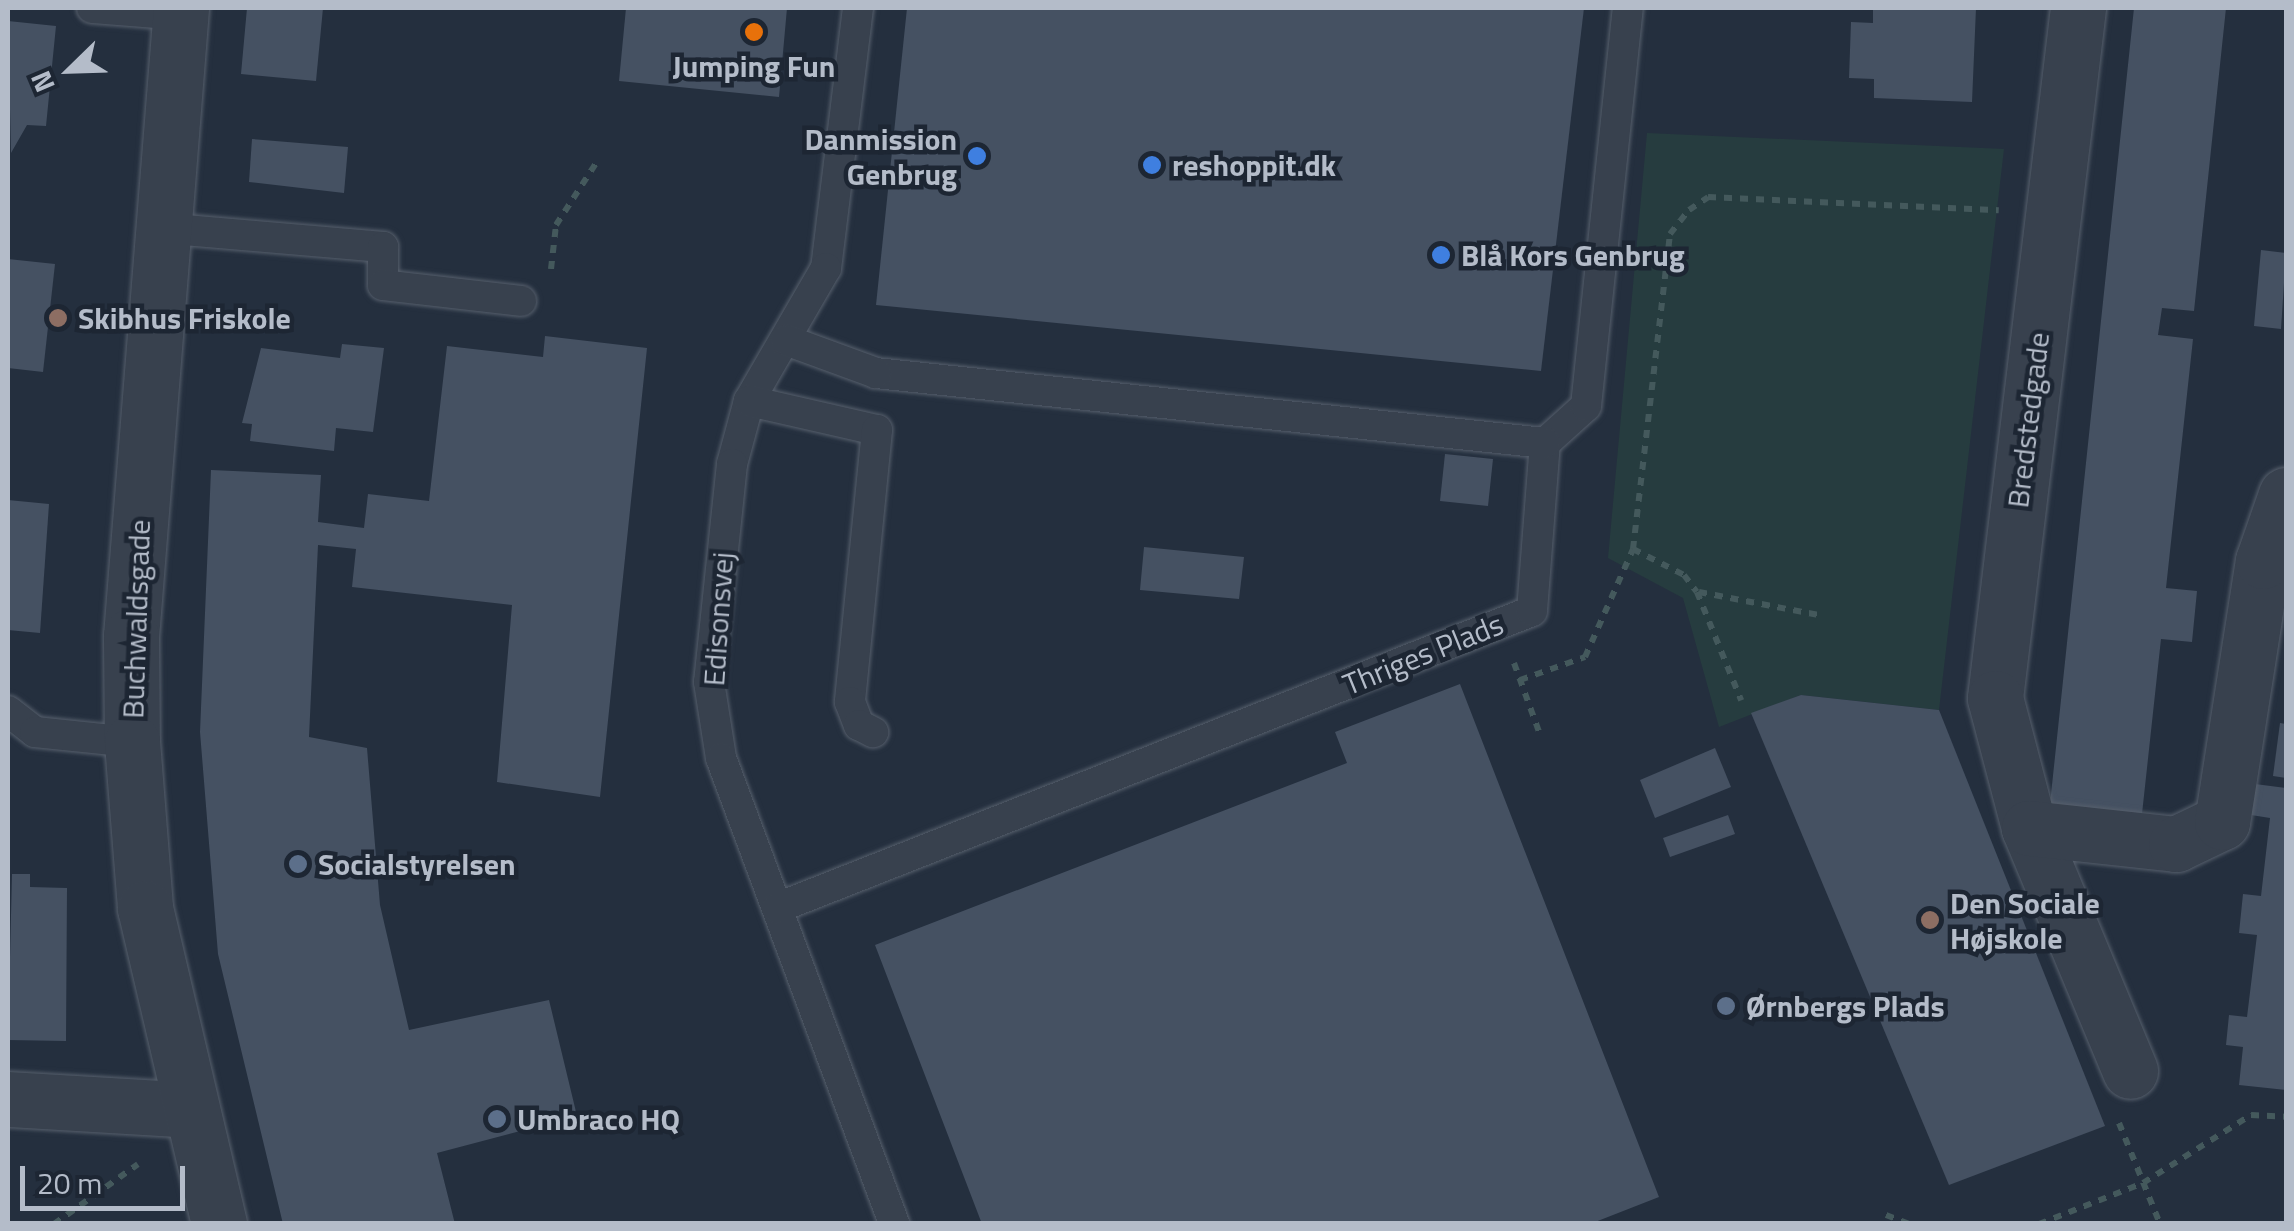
<!DOCTYPE html>
<meta charset="utf-8">
<style>
body{margin:0}
#map{position:relative;width:2294px;height:1231px;overflow:hidden;background:#242f3e;font-family:"Titillium Web",sans-serif}
div>[style]{position:absolute}
.green>*{inset:0;background:#263c3f}
.building>*{inset:0;background:#455162}
.path>*{height:6px;margin-top:-3px;transform-origin:0;background:repeating-linear-gradient(90deg,#44595c 0 8px,transparent 0 16px)}
.roads{filter:drop-shadow(0 0 2px #565f6c) drop-shadow(0 0 2px #565f6c)}
.service>*{height:30px;margin:-15px;padding:0 15px;transform-origin:15px;border-radius:15px;background:#38414e}
.minor>*{height:55px;margin:-27.5px;padding:0 27.5px;transform-origin:27.5px;border-radius:27.5px;background:#38414e}
.tertiary>*{height:55px;margin:-27.5px;padding:0 27.5px;transform-origin:27.5px;border-radius:27.5px;background:#38414e}
.dots>*{width:28px;height:28px;translate:-50% -50%;box-sizing:border-box;border:5px solid #1d2633;border-radius:50%}
span{translate:-50% -50%;white-space:nowrap;text-align:center;line-height:1.15;-webkit-text-stroke:9px #1d2633;paint-order:stroke}
.poi-label{font-size:30px;color:#b4bcc9;font-weight:700}
.right{translate:-100% -50%;text-align:right}
.left{translate:0 -50%;text-align:left}
.street-label{font-size:30px;color:#b4bcc9}
.frame{position:absolute;inset:0;border:10px solid #b4bcc9;pointer-events:none}
.north{position:absolute;left:20px;top:20px;width:100px;height:100px;-webkit-text-stroke:8px #1d2633;paint-order:stroke;rotate:247deg;font-size:28px;font-weight:700;line-height:40px;text-align:center;color:#b4bcc9}
.north::after{content:'';display:block;margin:auto;width:35px;height:45px;background:#b4bcc9;clip-path:polygon(50% 0,100% 100%,50% 72%,0 100%)}
.scale{position:absolute;left:20px;top:1166px;width:165px;height:45px;box-sizing:border-box;border:5px solid #b4bcc9;border-top:0;padding-left:12px;font-size:30px;line-height:35px;white-space:nowrap;color:#b4bcc9;-webkit-text-stroke:8px #1d2633;paint-order:stroke}
</style>
<div id="map">
<div class="green">
<div style="clip-path:polygon(1647px 133px,2004px 149px,1939px 710px,1801px 695px,1719px 727px,1683px 598px,1608px 558px)"></div>
</div>
<div class="building">
<div style="clip-path:polygon(247px 8px,323px 8px,316px 81px,241px 74px)"></div>
<div style="clip-path:polygon(626px 8px,787px 8px,779px 97px,619px 81px)"></div>
<div style="clip-path:polygon(907px 8px,1584px 8px,1541px 371px,876px 305px)"></div>
<div style="clip-path:polygon(1873px 8px,1976px 8px,1972px 102px,1874px 98px,1874px 79px,1849px 78px,1851px 22px,1873px 23px)"></div>
<div style="clip-path:polygon(2134px 8px,2226px 8px,2194px 311px,2162px 308px,2158px 335px,2193px 339px,2166px 588px,2197px 591px,2192px 642px,2161px 639px,2142px 814px,2050px 804px)"></div>
<div style="clip-path:polygon(8px 21px,56px 26px,46px 126px,27px 125px,11px 153px)"></div>
<div style="clip-path:polygon(252px 139px,348px 147px,344px 193px,249px 182px)"></div>
<div style="clip-path:polygon(2261px 250px,2286px 253px,2281px 329px,2254px 326px)"></div>
<div style="clip-path:polygon(8px 259px,55px 264px,43px 372px,8px 368px)"></div>
<div style="clip-path:polygon(545px 336px,647px 348px,600px 797px,497px 782px,512px 605px,352px 587px,356px 549px,318px 545px,309px 737px,367px 748px,380px 905px,409px 1030px,549px 1000px,577px 1116px,437px 1153px,455px 1224px,283px 1224px,218px 954px,200px 732px,211px 470px,321px 475px,318px 522px,364px 528px,368px 494px,429px 501px,447px 346px,543px 357px)"></div>
<div style="clip-path:polygon(342px 344px,384px 348px,373px 432px,336px 428px,334px 451px,250px 441px,252px 424px,242px 423px,261px 348px,340px 358px)"></div>
<div style="clip-path:polygon(1445px 454px,1493px 459px,1488px 506px,1440px 501px)"></div>
<div style="clip-path:polygon(8px 500px,49px 504px,40px 633px,8px 630px)"></div>
<div style="clip-path:polygon(1144px 547px,1244px 557px,1239px 599px,1140px 590px)"></div>
<div style="clip-path:polygon(1460px 684px,1659px 1197px,1590px 1224px,982px 1224px,875px 945px,1347px 763px,1335px 732px)"></div>
<div style="clip-path:polygon(1801px 695px,1939px 710px,2105px 1126px,1949px 1185px,1751px 713px)"></div>
<div style="clip-path:polygon(2280px 723px,2286px 724px,2286px 778px,2273px 776px)"></div>
<div style="clip-path:polygon(1715px 748px,1731px 787px,1655px 818px,1640px 780px)"></div>
<div style="clip-path:polygon(2255px 784px,2286px 788px,2286px 1090px,2239px 1085px,2243px 1047px,2226px 1045px,2229px 1015px,2247px 1017px,2257px 935px,2239px 933px,2243px 894px,2261px 896px,2270px 818px,2251px 815px)"></div>
<div style="clip-path:polygon(1728px 815px,1735px 834px,1670px 857px,1663px 838px)"></div>
<div style="clip-path:polygon(12px 874px,30px 874px,30px 887px,67px 888px,66px 1041px,8px 1040px)"></div>
</div>
<div class="path">
<div style="left:551px;top:269px;width:44px;rotate:-83.5deg"></div>
<div style="left:556px;top:225px;width:77px;rotate:-57.1deg"></div>
<div style="left:1633px;top:549px;width:57px;rotate:27deg"></div>
<div style="left:1684px;top:575px;width:21px;rotate:53deg"></div>
<div style="left:1697px;top:592px;width:117px;rotate:67.8deg"></div>
<div style="left:1699px;top:592px;width:122px;rotate:10.9deg"></div>
<div style="left:1514px;top:663px;width:79px;rotate:70deg"></div>
<div style="left:1520px;top:680px;width:69px;rotate:-19.5deg"></div>
<div style="left:1585px;top:657px;width:118px;rotate:-66deg"></div>
<div style="left:1633px;top:549px;width:317px;rotate:-83.3deg"></div>
<div style="left:1670px;top:234px;width:31px;rotate:-52deg"></div>
<div style="left:1689px;top:210px;width:23px;rotate:-34deg"></div>
<div style="left:1708px;top:197px;width:291px;rotate:2.6deg"></div>
<div style="left:2119px;top:1123px;width:109px;rotate:67.9deg"></div>
<div style="left:1886px;top:1215px;width:25px;rotate:21deg"></div>
<div style="left:54px;top:1224px;width:103px;rotate:-35.5deg"></div>
<div style="left:2039px;top:1224px;width:112px;rotate:-21.5deg"></div>
<div style="left:2143px;top:1183px;width:128px;rotate:-32.2deg"></div>
<div style="left:2251px;top:1115px;width:35px;rotate:3deg"></div>
</div>
<div class="roads">
<div class="service">
<div style="left:92px;top:8px;width:88px;rotate:4.5deg"></div>
<div style="left:858px;top:8px;width:262px;rotate:97deg"></div>
<div style="left:826px;top:268px;width:154px;rotate:120.1deg"></div>
<div style="left:749px;top:401px;width:65px;rotate:105.1deg"></div>
<div style="left:732px;top:464px;width:219px;rotate:96deg"></div>
<div style="left:709px;top:682px;width:77px;rotate:81deg"></div>
<div style="left:721px;top:758px;width:497px;rotate:69.6deg"></div>
<div style="left:161px;top:228px;width:223px;rotate:4.9deg"></div>
<div style="left:383px;top:247px;width:38px;rotate:90deg"></div>
<div style="left:383px;top:285px;width:139px;rotate:6.6deg"></div>
<div style="left:749px;top:401px;width:131px;rotate:12.8deg"></div>
<div style="left:877px;top:430px;width:273px;rotate:95.7deg"></div>
<div style="left:850px;top:702px;width:25px;rotate:69deg"></div>
<div style="left:859px;top:725px;width:16px;rotate:27deg"></div>
<div style="left:1545px;top:443px;width:55px;rotate:-42.1deg"></div>
<div style="left:1586px;top:406px;width:400px;rotate:-84deg"></div>
<div style="left:8px;top:711px;width:34px;rotate:38deg"></div>
<div style="left:35px;top:732px;width:98px;rotate:5.9deg"></div>
<div style="left:777px;top:908px;width:811px;rotate:-21.47deg"></div>
<div style="left:1532px;top:611px;width:169px;rotate:-85.6deg"></div>
<div style="left:1545px;top:443px;width:673px;rotate:-174.03deg"></div>
<div style="left:876px;top:373px;width:96px;rotate:-159.9deg"></div>
</div>
<div class="minor">
<div style="left:2078px;top:8px;width:695px;rotate:96.86deg"></div>
<div style="left:1995px;top:698px;width:134px;rotate:75.3deg"></div>
<div style="left:2029px;top:828px;width:263px;rotate:67.4deg"></div>
<div style="left:2029px;top:828px;width:148px;rotate:6.2deg"></div>
<div style="left:2176px;top:844px;width:51px;rotate:-25.6deg"></div>
<div style="left:2222px;top:822px;width:264px;rotate:-81.1deg"></div>
<div style="left:2263px;top:561px;width:70px;rotate:-70.8deg"></div>
<div style="left:8px;top:1099px;width:184px;rotate:3.4deg"></div>
</div>
<div class="tertiary">
<div style="left:181px;top:8px;width:630px;rotate:94.55deg"></div>
<div style="left:131px;top:636px;width:106px;rotate:89.5deg"></div>
<div style="left:132px;top:742px;width:167px;rotate:85.5deg"></div>
<div style="left:145px;top:908px;width:325px;rotate:76.8deg"></div>
</div>
</div>
<div class="dots">
<div style="left:754px;top:32px;background:#e8710a"></div>
<div style="left:977px;top:156px;background:#3f7fe0"></div>
<div style="left:1152px;top:165px;background:#3f7fe0"></div>
<div style="left:1441px;top:255px;background:#3f7fe0"></div>
<div style="left:58px;top:318px;background:#8d6e63"></div>
<div style="left:298px;top:864px;background:#5c6f8a"></div>
<div style="left:1930px;top:920px;background:#8d6e63"></div>
<div style="left:1726px;top:1006px;background:#5c6f8a"></div>
<div style="left:497px;top:1119px;background:#5c6f8a"></div>
</div>
<div class="poi-label">
<span style="left:754px;top:66px">Jumping Fun</span>
<span class="right" style="left:957px;top:156px">Danmission<br>Genbrug</span>
<span class="left" style="left:1172px;top:165px">reshoppit.dk</span>
<span class="left" style="left:1461px;top:255px">Blå Kors Genbrug</span>
<span class="left" style="left:78px;top:318px">Skibhus Friskole</span>
<span class="left" style="left:318px;top:864px">Socialstyrelsen</span>
<span class="left" style="left:1950px;top:920px">Den Sociale<br>Højskole</span>
<span class="left" style="left:1746px;top:1006px">Ørnbergs Plads</span>
<span class="left" style="left:517px;top:1119px">Umbraco HQ</span>
</div>
<div class="street-label">
<span style="left:2028px;top:420px;rotate:-83deg">Bredstedgade</span>
<span style="left:136px;top:619px;rotate:-88deg">Buchwaldsgade</span>
<span style="left:718px;top:619px;rotate:-86deg">Edisonsvej</span>
<span style="left:1423px;top:654px;rotate:-22deg">Thriges Plads</span>
</div>
<div class="frame"></div>
<div class="north">N</div>
<div class="scale">20 m</div>
</div>
